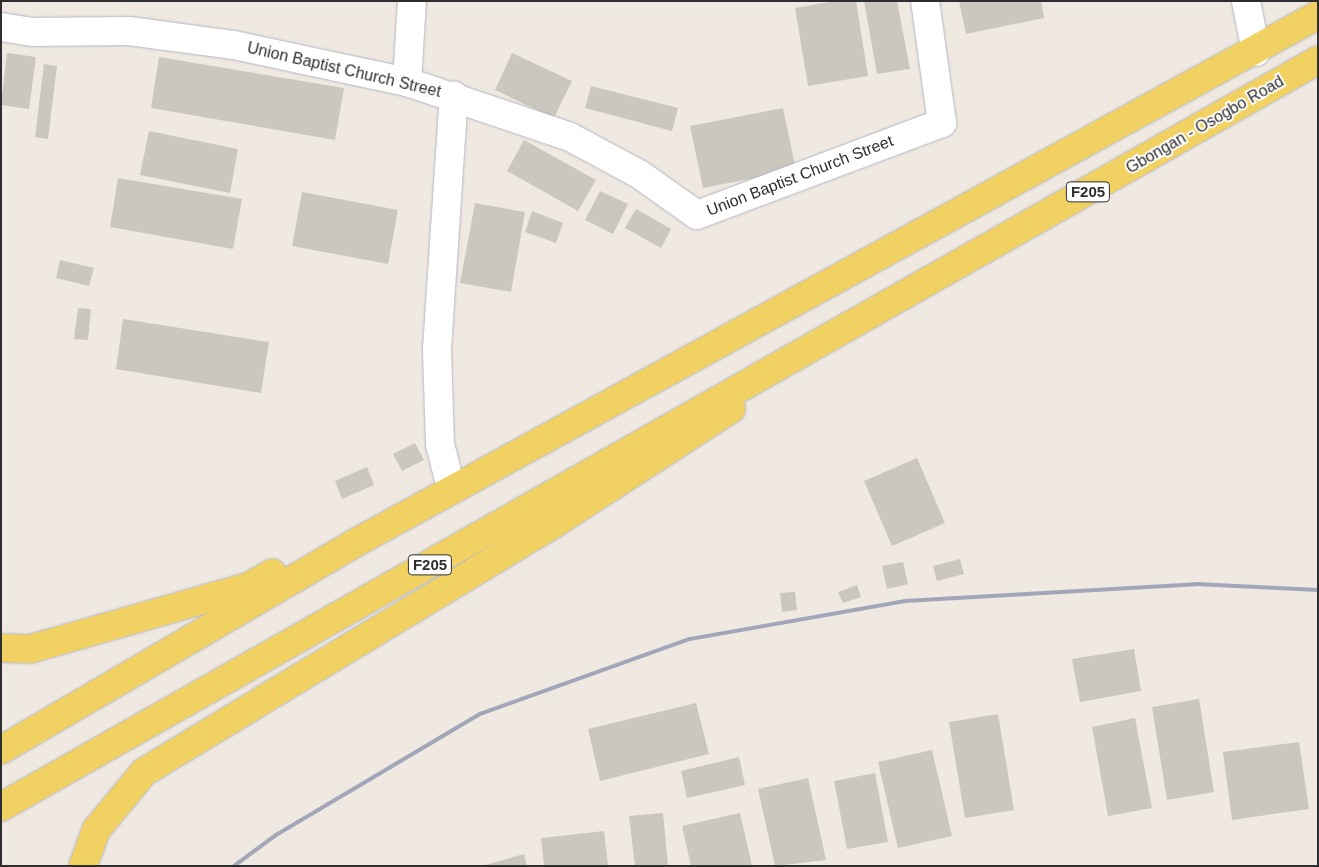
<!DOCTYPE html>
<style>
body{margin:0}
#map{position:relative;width:1319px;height:867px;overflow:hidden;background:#efe9e1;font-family:Arial,sans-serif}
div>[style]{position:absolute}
.building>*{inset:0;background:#cbc7bf}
.roads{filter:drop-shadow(0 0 1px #b4b7c1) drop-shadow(0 0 1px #b4b7c1)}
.street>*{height:28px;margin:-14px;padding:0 14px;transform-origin:14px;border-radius:14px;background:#fff}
.primary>*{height:28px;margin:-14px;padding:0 14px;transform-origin:14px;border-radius:14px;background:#f2d163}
.rail>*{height:4px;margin:-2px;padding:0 2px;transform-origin:2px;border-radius:2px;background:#a3a6b8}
span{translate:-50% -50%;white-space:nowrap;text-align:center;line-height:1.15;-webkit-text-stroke:4px #fff;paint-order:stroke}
.shield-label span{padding:1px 4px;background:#fff;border:1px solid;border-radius:4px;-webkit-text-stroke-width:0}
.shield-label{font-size:15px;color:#2e2e2e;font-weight:700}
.street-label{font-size:16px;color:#2e2e2e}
.frame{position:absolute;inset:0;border:2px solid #2e2e2e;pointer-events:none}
</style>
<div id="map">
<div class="building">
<div style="clip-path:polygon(835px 1px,856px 1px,868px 76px,808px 86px,795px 8px)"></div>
<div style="clip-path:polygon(864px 1px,897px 1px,910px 69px,877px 74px)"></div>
<div style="clip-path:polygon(959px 1px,1041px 1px,1044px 18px,966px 34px)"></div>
<div style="clip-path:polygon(7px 53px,36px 57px,29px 109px,1px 105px)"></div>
<div style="clip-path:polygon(512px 53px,572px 81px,554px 118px,495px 90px)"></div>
<div style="clip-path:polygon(159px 57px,344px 88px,335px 140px,151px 108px)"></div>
<div style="clip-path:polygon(44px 64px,57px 66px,48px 139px,35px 137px)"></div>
<div style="clip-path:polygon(591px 86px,678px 108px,672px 131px,585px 108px)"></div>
<div style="clip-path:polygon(783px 108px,796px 170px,703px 188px,690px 126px)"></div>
<div style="clip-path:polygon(149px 131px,238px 149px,230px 193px,140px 175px)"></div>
<div style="clip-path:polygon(524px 140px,596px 180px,578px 211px,507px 171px)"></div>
<div style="clip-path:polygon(118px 178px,242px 199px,233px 249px,110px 227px)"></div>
<div style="clip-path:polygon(600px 191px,628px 204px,613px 234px,585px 220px)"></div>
<div style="clip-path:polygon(302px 192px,398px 210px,388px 264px,292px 246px)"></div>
<div style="clip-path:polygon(475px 203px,525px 212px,511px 292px,460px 283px)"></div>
<div style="clip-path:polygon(636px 209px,671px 229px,661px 248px,625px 228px)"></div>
<div style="clip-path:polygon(532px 211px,563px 223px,556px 243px,525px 232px)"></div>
<div style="clip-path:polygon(60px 260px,94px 268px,89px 286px,56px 278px)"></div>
<div style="clip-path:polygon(78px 308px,91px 309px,88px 340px,74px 339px)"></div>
<div style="clip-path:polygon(123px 319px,269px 342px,261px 393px,116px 369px)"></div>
<div style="clip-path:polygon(415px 443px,424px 460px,402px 471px,393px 454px)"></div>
<div style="clip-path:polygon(917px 458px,945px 523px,892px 546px,864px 481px)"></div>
<div style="clip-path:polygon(367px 467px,374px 485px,342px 499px,335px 481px)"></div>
<div style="clip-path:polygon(960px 559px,964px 574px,937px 581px,933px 566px)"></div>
<div style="clip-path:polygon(903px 562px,908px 584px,887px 589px,882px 566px)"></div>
<div style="clip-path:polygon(857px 585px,861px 597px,843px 603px,838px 592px)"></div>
<div style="clip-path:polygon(795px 592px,797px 610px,782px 612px,780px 593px)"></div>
<div style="clip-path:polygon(1134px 649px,1141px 691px,1080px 702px,1072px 659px)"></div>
<div style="clip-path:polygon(1199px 699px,1214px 792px,1167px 800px,1152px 707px)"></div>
<div style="clip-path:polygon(696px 703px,709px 754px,600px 781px,588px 729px)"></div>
<div style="clip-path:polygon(998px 714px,1014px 810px,965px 818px,949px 722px)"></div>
<div style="clip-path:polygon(1135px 718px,1152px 808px,1108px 816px,1092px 727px)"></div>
<div style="clip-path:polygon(1299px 742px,1309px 809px,1232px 820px,1223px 752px)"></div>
<div style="clip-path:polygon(932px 750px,952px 836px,898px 848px,878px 762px)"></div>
<div style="clip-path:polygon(739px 757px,745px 785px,687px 798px,681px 771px)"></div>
<div style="clip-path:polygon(875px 773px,888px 842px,847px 849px,834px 781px)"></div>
<div style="clip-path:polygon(808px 778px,826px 860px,775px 866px,758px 789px)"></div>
<div style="clip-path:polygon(663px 813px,668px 866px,635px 866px,629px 816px)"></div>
<div style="clip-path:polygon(740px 813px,752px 866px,691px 866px,682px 826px)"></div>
<div style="clip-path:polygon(604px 831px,608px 866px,544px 866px,541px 838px)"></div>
<div style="clip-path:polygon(524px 854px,527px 866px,485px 866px,485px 865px)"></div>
</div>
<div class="roads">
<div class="street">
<div style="left:1246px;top:1px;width:52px;rotate:78.9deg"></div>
<div style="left:1px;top:27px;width:32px;rotate:9deg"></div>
<div style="left:33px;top:32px;width:96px;rotate:-0.6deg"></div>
<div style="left:129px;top:31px;width:106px;rotate:7.6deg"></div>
<div style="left:234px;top:45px;width:177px;rotate:12.1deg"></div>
<div style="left:407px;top:82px;width:172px;rotate:18.6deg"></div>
<div style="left:570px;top:137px;width:78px;rotate:28.2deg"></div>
<div style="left:639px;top:174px;width:71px;rotate:35.3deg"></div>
<div style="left:697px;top:215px;width:262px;rotate:-20.6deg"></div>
<div style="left:942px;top:123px;width:123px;rotate:-97.9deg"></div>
<div style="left:407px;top:82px;width:81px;rotate:-86.5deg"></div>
<div style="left:448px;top:476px;width:32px;rotate:-104deg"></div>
<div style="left:440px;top:445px;width:96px;rotate:-91.8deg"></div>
<div style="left:437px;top:349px;width:254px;rotate:-86.2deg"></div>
</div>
<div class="primary">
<div style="left:1px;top:648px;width:29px;rotate:2deg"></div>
<div style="left:30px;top:649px;width:227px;rotate:-15.9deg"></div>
<div style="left:248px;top:587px;width:28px;rotate:-30deg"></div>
<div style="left:1px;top:750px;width:412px;rotate:-30.3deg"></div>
<div style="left:357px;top:542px;width:1096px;rotate:-28.74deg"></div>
<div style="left:1px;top:807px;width:1514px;rotate:-29.56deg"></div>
<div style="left:83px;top:866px;width:38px;rotate:-70deg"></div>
<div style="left:96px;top:830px;width:75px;rotate:-50.4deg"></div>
<div style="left:144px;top:772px;width:486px;rotate:-31.2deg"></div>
<div style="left:560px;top:520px;width:204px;rotate:-33deg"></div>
</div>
</div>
<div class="rail">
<div style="left:234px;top:866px;width:52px;rotate:-36.4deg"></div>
<div style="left:276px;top:835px;width:237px;rotate:-30.7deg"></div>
<div style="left:480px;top:714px;width:223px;rotate:-19.7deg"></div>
<div style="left:690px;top:639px;width:218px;rotate:-10deg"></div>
<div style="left:905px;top:601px;width:291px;rotate:-3.3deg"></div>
<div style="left:1196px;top:584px;width:122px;rotate:2.8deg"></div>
</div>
<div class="shield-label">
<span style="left:1088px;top:192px">F205</span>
<span style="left:430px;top:565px">F205</span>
</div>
<div class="street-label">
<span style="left:344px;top:70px;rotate:13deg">Union Baptist Church Street</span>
<span style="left:1205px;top:125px;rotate:-30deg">Gbongan - Osogbo Road</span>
<span style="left:800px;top:176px;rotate:-21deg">Union Baptist Church Street</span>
</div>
<div class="frame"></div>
</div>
